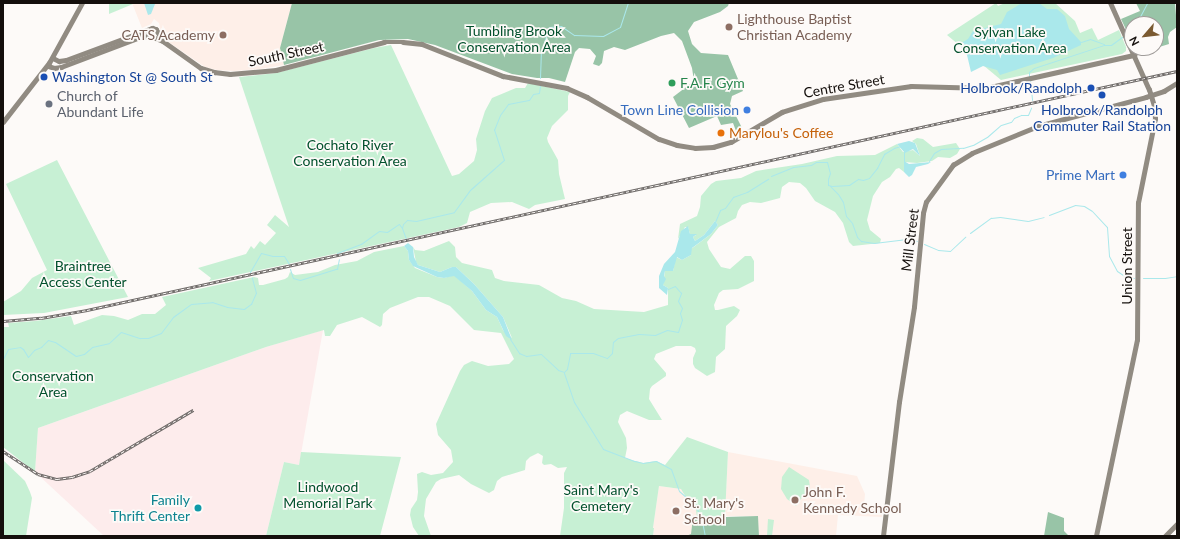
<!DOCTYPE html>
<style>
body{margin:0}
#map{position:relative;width:1180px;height:539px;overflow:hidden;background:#fdfaf8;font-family:Lato,sans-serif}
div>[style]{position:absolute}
.industrial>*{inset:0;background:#fdecec}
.built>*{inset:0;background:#feefe8}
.green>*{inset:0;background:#c7f0d4}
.forest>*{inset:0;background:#98c4a7}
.water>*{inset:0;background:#aae8eb}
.stream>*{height:1px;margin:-0.5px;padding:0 0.5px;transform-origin:0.5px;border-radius:0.5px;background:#aae8eb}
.secondary>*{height:4.5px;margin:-2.25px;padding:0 2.25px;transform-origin:2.25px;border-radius:2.25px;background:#918b82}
.rail>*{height:2.5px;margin-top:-1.25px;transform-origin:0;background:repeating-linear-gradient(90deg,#fdfaf8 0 3px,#6b6765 0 6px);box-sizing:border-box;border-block:1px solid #6b6765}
.dots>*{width:11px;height:11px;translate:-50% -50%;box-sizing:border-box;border:2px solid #fdfaf8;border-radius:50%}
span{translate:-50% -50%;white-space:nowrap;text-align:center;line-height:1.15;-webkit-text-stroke:3.5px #fdfaf8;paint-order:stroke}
.education-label{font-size:14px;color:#785e54}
.left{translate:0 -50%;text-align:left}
.right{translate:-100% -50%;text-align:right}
.park-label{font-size:14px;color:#01502c}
.street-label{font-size:14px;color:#140f0c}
.transit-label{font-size:14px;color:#164399}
.leisure-label{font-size:14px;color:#27864d}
.worship-label{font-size:14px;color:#5b616d}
.shop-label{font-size:14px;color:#366cbe}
.food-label{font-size:14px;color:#c56008}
.culture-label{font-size:14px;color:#0d838f}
.frame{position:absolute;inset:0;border:4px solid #140f0c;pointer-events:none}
.north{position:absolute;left:1124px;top:16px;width:40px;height:40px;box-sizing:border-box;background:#fdfaf8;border:1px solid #a09c9a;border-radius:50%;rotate:242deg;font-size:11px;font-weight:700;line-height:16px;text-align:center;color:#140f0c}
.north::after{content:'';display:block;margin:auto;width:14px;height:18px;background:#7b5a31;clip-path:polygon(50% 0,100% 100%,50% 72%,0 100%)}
</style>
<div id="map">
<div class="industrial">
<div style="clip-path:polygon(323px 330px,299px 465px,284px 462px,266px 536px,104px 536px,35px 472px,38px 428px,266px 347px)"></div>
</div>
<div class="built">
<div style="clip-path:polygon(132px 3px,292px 3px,280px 48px,284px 65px,260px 69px,234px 71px,217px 70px,205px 67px,167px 41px,161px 33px,159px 23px,154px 19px,151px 24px,142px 28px)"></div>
<div style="clip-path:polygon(728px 452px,857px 476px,865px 494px,864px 506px,883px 508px,882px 517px,838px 515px,836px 536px,759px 536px,758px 516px,725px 516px)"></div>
<div style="clip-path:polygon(659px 486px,681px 489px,687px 499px,695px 503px,701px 536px,653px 536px,654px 529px,653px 528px)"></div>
</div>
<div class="green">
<div style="clip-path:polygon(109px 3px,132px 3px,133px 4px,109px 14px)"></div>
<div style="clip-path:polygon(996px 3px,998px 6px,1005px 3px,1055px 3px,1075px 21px,1080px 33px,1092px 28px,1098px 40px,1119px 30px,1126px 47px,1126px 51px,1122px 54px,1001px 80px,947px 35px)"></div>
<div style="clip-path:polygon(391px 45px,452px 176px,459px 174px,474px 161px,477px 150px,476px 139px,485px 111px,492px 98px,516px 88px,525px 88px,528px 83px,570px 92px,568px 96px,568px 110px,552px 126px,547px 138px,548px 142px,558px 160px,559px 174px,565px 199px,535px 205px,529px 209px,512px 202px,491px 203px,470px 212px,467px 223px,459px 227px,209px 281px,211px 278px,198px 268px,246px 254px,251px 246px,254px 249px,260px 241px,265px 245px,276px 233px,267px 225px,275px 215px,289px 227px,239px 77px,276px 73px,374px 48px)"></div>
<div style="clip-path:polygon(917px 138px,923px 139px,933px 147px,956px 143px,960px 149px,957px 154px,950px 158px,938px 157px,932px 161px,917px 163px,904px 162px,904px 172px,899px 168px,896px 169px,890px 177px,882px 182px,873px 196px,867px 220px,870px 230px,881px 239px,880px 243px,853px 246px,849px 242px,843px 223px,835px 212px,815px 201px,806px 188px,800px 183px,789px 182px,782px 187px,780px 198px,761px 203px,750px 202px,742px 205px,738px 211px,736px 218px,719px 227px,707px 242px,709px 249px,721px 267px,730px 269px,745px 256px,751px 256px,754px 261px,754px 281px,738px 289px,723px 290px,719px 293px,714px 305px,715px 310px,718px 310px,734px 306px,740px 310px,737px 316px,726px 326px,725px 349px,716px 357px,715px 372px,707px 376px,695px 368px,693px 364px,693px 358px,696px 351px,695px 348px,691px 346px,676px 346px,656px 354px,654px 359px,666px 373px,666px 376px,652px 386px,650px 389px,649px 399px,662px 420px,649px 420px,627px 411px,620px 415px,618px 422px,626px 438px,627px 448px,625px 458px,635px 461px,643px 463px,656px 461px,665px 465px,687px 437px,728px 452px,725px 516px,697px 517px,695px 503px,687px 499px,681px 489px,659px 486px,653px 528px,654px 528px,653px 536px,560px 536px,564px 508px,564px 473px,567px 467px,558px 468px,551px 464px,544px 465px,542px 463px,543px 456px,538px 453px,530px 457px,526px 461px,525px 470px,502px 477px,497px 481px,494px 490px,489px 493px,471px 484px,459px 475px,441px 479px,436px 482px,426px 499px,424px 516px,431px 536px,419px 536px,413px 527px,410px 515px,411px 509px,417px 500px,418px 492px,417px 474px,422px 472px,431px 475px,443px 473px,453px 462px,451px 450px,438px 435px,436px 424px,460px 371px,464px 365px,472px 361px,488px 366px,509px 364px,514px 359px,501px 333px,474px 330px,450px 306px,429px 297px,418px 297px,390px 308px,383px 314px,382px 325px,380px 327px,362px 317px,337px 325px,330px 336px,325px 336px,324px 330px,266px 347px,38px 428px,35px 472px,3px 447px,3px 327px,9px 327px,8px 323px,35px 321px,71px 316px,74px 325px,102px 315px,114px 316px,128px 320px,142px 314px,155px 314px,166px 305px,162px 297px,254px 277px,258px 278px,259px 285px,263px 285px,285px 279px,288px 277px,290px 272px,295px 275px,318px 272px,335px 265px,357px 261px,374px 252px,404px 246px,408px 251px,409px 260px,415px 268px,437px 277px,444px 278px,454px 275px,472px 291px,486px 310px,497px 317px,503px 330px,512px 338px,503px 317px,474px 284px,456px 267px,452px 267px,440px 272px,418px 265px,416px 262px,413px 247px,415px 250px,424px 251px,449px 241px,455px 247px,456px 257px,462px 263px,492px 270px,495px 278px,504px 281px,539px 285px,562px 298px,576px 301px,594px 309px,644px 312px,668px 305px,668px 288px,663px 285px,665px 271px,673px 271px,676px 257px,682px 260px,691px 255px,691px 249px,711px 234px,718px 225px,715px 221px,704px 235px,695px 241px,693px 237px,696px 235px,690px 234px,688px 227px,685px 227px,678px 239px,680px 224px,697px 216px,700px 207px,701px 196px,711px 184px,716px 181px,741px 178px,756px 171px,802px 164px,837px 156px,875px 155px,897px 144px,903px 152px,913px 150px,920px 156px,916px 144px,912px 141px)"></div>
<div style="clip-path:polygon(57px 160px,128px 297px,44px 313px,3px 315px,3px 302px,21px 291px,32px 278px,47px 270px,6px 184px)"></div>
<div style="clip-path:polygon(301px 452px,401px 457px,380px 536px,266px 536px,284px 462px,299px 465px)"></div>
<div style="clip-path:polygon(3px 460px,25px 481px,30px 492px,32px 498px,26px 536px,3px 536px)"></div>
<div style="clip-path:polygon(789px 467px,809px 480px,810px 487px,796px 506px,787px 499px,781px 489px,782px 477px)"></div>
<div style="clip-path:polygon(768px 519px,774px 520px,772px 536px,767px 536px)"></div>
</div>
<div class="forest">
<div style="clip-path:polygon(292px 3px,729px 3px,728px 6px,720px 12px,694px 22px,688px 31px,692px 44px,701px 53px,728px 55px,743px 91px,732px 96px,730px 104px,742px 128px,736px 131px,733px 123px,721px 125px,717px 116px,689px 128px,673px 97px,694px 81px,692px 68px,682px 41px,674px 33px,661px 36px,625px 50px,614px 47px,604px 51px,602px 63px,599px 66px,593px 64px,596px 56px,590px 49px,579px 48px,575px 52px,565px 82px,549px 78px,537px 78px,512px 74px,435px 45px,408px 39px,379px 40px,284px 65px,280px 48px)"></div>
<div style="clip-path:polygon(1136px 3px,1175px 3px,1177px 27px,1170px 32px,1168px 37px,1169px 44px,1156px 48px,1156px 24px,1132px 24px,1131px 40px,1121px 19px,1140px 11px)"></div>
<div style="clip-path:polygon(1048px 512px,1064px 518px,1064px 531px,1069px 536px,1044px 536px)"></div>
<div style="clip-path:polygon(758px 516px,759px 536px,686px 536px,691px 534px,693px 518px)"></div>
</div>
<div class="water">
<div style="clip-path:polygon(144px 3px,155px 4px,151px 14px,148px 15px)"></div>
<div style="clip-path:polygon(1022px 3px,1039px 3px,1047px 9px,1057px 9px,1065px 16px,1069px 29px,1081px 42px,1081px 45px,1053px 58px,1000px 75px,997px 70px,983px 66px,971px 72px,967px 55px,962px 50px,961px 43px,968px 39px,973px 31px,1001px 24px,1007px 12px)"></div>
<div style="clip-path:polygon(909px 141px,915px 143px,920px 156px,913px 149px,905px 153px,897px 144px)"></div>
<div style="clip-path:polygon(904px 161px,909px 164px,931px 162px,928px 164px,916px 167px,912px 175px,909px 177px,904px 172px)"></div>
<div style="clip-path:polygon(715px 221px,718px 225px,711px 234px,692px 248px,691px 255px,682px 260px,677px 257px,673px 271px,665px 271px,664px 276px,666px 279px,663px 285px,668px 288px,667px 295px,659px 288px,659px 276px,664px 264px,675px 252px,681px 231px,688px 226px,690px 234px,697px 234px,693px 237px,695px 241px,704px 235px)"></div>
<div style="clip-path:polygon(408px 243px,413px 247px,414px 257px,418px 265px,440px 272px,452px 267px,456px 267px,474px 284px,503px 317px,512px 340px,506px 336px,497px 317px,486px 310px,472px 291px,454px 276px,444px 278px,437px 277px,413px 266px,409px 260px,408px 251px,404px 246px)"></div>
</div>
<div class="stream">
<div style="left:1136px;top:24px;width:24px;rotate:-62deg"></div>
<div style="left:1127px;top:35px;width:7px;rotate:-45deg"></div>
<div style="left:1081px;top:42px;width:9px;rotate:-18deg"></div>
<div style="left:1090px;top:39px;width:15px;rotate:20deg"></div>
<div style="left:1029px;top:77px;width:5px;rotate:-90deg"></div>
<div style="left:1029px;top:72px;width:6px;rotate:-39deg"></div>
<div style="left:1034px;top:68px;width:74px;rotate:-18.2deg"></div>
<div style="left:1104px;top:45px;width:7px"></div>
<div style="left:1111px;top:45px;width:14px;rotate:-36deg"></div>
<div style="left:540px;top:78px;width:26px;rotate:-88deg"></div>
<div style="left:541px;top:52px;width:26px;rotate:-72deg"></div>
<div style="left:549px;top:27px;width:12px;rotate:-5deg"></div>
<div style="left:561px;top:26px;width:16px;rotate:35deg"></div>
<div style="left:574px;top:35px;width:29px;rotate:2deg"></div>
<div style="left:603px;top:36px;width:19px;rotate:-28deg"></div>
<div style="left:620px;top:27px;width:25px;rotate:-72deg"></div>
<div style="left:1030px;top:80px;width:20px;rotate:84deg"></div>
<div style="left:904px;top:151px;width:10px;rotate:90deg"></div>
<div style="left:929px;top:161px;width:9px;rotate:-58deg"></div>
<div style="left:934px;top:153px;width:8px;rotate:-30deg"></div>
<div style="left:941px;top:149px;width:22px;rotate:-3deg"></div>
<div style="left:963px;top:148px;width:10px;rotate:-17deg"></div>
<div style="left:973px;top:145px;width:16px;rotate:-30deg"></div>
<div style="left:987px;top:137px;width:18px;rotate:-41deg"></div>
<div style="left:1001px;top:125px;width:10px;rotate:-17deg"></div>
<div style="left:1011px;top:122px;width:5px;rotate:-53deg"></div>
<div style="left:1014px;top:118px;width:8px;rotate:-23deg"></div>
<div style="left:1021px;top:115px;width:7px"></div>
<div style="left:1028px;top:115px;width:8px;rotate:-67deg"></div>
<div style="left:771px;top:176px;width:24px;rotate:-22deg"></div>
<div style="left:793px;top:167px;width:18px;rotate:-6deg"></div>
<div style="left:811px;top:165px;width:6px;rotate:-31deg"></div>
<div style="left:816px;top:162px;width:11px"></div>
<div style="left:827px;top:162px;width:11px;rotate:75deg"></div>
<div style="left:830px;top:173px;width:6px;rotate:108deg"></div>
<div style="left:828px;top:179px;width:6px;rotate:90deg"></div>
<div style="left:828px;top:185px;width:4px;rotate:14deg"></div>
<div style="left:832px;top:186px;width:17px;rotate:-3deg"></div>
<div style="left:849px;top:185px;width:11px;rotate:-34deg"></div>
<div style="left:858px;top:179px;width:5px;rotate:11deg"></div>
<div style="left:863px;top:180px;width:6px;rotate:-18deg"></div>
<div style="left:869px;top:178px;width:13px;rotate:-51deg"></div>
<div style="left:877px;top:168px;width:16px;rotate:-63deg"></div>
<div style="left:884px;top:154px;width:12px;rotate:-31deg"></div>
<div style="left:894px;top:148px;width:7px;rotate:-16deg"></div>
<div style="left:830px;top:186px;width:11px;rotate:45deg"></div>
<div style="left:838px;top:194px;width:9px;rotate:58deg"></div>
<div style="left:843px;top:202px;width:14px;rotate:78deg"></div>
<div style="left:846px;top:216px;width:9px;rotate:49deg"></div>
<div style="left:852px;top:223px;width:15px;rotate:70deg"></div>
<div style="left:857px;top:237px;width:6px;rotate:45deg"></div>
<div style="left:861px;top:241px;width:13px;rotate:9deg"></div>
<div style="left:874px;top:243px;width:33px;rotate:-7deg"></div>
<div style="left:907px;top:239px;width:10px;rotate:11deg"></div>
<div style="left:1049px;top:215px;width:28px;rotate:-21deg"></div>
<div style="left:1075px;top:205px;width:9px;rotate:6deg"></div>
<div style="left:1084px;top:206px;width:9px;rotate:32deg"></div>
<div style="left:1092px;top:211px;width:22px;rotate:47deg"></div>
<div style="left:1107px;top:227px;width:29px;rotate:86deg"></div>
<div style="left:1109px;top:256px;width:17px;rotate:62deg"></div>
<div style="left:1117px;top:271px;width:11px;rotate:34deg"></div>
<div style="left:1126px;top:277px;width:8px;rotate:7deg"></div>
<div style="left:715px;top:222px;width:13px;rotate:-67deg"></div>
<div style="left:720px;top:210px;width:5px;rotate:-22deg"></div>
<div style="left:725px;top:208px;width:14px;rotate:-54deg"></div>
<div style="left:733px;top:197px;width:15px;rotate:-20deg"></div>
<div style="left:747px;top:192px;width:25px;rotate:-32deg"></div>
<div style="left:402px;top:228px;width:4px;rotate:-76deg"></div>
<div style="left:403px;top:224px;width:6px;rotate:-45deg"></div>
<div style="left:407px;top:220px;width:9px;rotate:6deg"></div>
<div style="left:416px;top:221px;width:39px;rotate:-13deg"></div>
<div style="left:454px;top:212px;width:27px;rotate:-54deg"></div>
<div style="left:470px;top:190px;width:45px;rotate:-41.4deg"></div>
<div style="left:504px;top:160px;width:32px;rotate:-108deg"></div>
<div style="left:494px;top:130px;width:16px;rotate:-68deg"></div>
<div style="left:500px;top:115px;width:14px;rotate:-54deg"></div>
<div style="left:508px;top:104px;width:21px;rotate:-11deg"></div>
<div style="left:529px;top:100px;width:7px;rotate:-56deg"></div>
<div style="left:533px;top:94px;width:6px;rotate:-9deg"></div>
<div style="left:539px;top:93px;width:7px;rotate:-82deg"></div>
<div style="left:970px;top:233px;width:26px;rotate:-36deg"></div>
<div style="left:991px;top:218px;width:9px;rotate:-6deg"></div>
<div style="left:1000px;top:217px;width:28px;rotate:8deg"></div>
<div style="left:1028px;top:221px;width:16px;rotate:-14deg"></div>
<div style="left:924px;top:244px;width:15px;rotate:23deg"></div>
<div style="left:938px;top:250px;width:12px;rotate:5deg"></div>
<div style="left:950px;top:251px;width:21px;rotate:-43deg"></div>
<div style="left:337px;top:253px;width:26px;rotate:-21deg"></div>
<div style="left:361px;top:244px;width:22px;rotate:-36deg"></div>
<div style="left:379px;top:231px;width:8px;rotate:7deg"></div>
<div style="left:387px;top:232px;width:14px;rotate:-34deg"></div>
<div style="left:399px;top:224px;width:5px;rotate:53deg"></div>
<div style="left:402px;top:228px;width:12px;rotate:70deg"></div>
<div style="left:290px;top:269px;width:9px;rotate:72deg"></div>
<div style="left:293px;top:278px;width:7px;rotate:16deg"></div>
<div style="left:300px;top:280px;width:39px;rotate:-17deg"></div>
<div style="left:337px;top:269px;width:10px;rotate:-79deg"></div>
<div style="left:250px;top:272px;width:22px;rotate:-60deg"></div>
<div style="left:261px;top:253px;width:12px;rotate:14deg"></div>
<div style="left:273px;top:256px;width:11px"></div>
<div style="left:284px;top:256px;width:9px;rotate:58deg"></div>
<div style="left:1143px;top:278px;width:22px"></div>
<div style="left:1165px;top:278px;width:12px;rotate:-9deg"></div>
<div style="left:510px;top:339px;width:17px;rotate:57deg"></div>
<div style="left:519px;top:353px;width:8px;rotate:23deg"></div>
<div style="left:526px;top:356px;width:15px;rotate:-8deg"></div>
<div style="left:541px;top:354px;width:23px;rotate:43deg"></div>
<div style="left:558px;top:370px;width:6px;rotate:18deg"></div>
<div style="left:564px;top:372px;width:4px;rotate:-45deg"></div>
<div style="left:567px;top:369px;width:16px;rotate:-79deg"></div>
<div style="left:570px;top:353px;width:23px"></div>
<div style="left:593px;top:353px;width:15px;rotate:20deg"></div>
<div style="left:607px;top:358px;width:7px;rotate:-45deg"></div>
<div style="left:612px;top:353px;width:11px;rotate:-85deg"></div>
<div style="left:613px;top:342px;width:6px;rotate:-39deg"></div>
<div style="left:618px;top:338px;width:21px;rotate:-11deg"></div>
<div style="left:639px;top:334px;width:16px;rotate:4deg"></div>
<div style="left:655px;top:335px;width:13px;rotate:-23deg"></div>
<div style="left:667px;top:330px;width:11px;rotate:10deg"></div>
<div style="left:678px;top:332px;width:13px;rotate:-72deg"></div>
<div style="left:682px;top:320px;width:7px;rotate:-106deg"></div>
<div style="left:680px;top:313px;width:5px;rotate:-68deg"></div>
<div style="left:682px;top:308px;width:8px;rotate:-120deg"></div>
<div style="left:678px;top:301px;width:9px;rotate:-69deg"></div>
<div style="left:681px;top:293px;width:9px;rotate:-131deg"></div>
<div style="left:675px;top:286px;width:8px;rotate:157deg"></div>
<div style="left:3px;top:359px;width:11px;rotate:-63deg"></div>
<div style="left:8px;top:349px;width:12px;rotate:-9deg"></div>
<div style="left:20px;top:347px;width:4px;rotate:34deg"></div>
<div style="left:23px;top:349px;width:9px;rotate:58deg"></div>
<div style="left:28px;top:357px;width:9px;rotate:-49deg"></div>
<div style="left:34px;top:350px;width:8px;rotate:-23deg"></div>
<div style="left:41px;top:347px;width:10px;rotate:-45deg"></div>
<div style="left:48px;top:340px;width:7px;rotate:16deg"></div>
<div style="left:55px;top:342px;width:25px;rotate:34deg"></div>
<div style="left:76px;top:356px;width:8px;rotate:-14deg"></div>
<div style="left:84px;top:354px;width:11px;rotate:-41deg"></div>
<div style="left:92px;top:347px;width:17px;rotate:-13deg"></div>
<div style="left:109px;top:343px;width:16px;rotate:-43deg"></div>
<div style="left:121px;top:332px;width:20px;rotate:18deg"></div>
<div style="left:140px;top:338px;width:8px"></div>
<div style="left:148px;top:338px;width:14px;rotate:-21deg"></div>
<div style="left:161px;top:333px;width:20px;rotate:-53deg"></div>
<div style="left:173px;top:317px;width:22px;rotate:-36deg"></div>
<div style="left:191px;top:304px;width:21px;rotate:-5deg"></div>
<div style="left:212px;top:302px;width:16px;rotate:18deg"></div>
<div style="left:227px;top:307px;width:17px;rotate:7deg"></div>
<div style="left:244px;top:309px;width:9px;rotate:-36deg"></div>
<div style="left:251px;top:304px;width:12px;rotate:-66deg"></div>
<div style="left:256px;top:293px;width:16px;rotate:-105deg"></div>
<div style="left:564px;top:373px;width:31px;rotate:71deg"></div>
<div style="left:574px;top:402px;width:55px;rotate:58.3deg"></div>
<div style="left:603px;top:449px;width:34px;rotate:21deg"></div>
<div style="left:635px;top:461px;width:8px;rotate:14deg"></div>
<div style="left:643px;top:463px;width:13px;rotate:-9deg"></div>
<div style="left:656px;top:461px;width:17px;rotate:28deg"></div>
<div style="left:671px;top:469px;width:23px;rotate:70deg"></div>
<div style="left:679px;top:491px;width:20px;rotate:41deg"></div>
<div style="left:694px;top:504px;width:14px;rotate:60deg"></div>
<div style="left:701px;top:516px;width:20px;rotate:79deg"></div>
</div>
<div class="secondary">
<div style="left:153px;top:37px;width:11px;rotate:22deg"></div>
<div style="left:163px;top:41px;width:47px;rotate:35.4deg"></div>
<div style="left:201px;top:68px;width:14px;rotate:17deg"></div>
<div style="left:214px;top:72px;width:16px;rotate:7deg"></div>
<div style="left:230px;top:74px;width:46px;rotate:-5deg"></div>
<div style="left:276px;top:70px;width:112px;rotate:-14.5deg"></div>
<div style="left:384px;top:42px;width:19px"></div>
<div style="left:403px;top:42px;width:19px;rotate:6deg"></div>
<div style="left:422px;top:44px;width:87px;rotate:21.6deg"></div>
<div style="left:503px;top:76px;width:65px;rotate:10.6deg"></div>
<div style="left:567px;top:88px;width:22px;rotate:24deg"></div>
<div style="left:587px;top:97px;width:83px;rotate:30.3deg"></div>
<div style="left:659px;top:139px;width:19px;rotate:18deg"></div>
<div style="left:677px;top:145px;width:18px;rotate:9deg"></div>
<div style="left:695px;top:148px;width:18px;rotate:-3deg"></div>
<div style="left:713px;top:147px;width:19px;rotate:-16deg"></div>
<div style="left:731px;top:142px;width:59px;rotate:-30.5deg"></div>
<div style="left:782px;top:112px;width:43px;rotate:-17.6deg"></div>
<div style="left:823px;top:99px;width:89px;rotate:-8.4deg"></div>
<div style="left:911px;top:86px;width:75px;rotate:1.5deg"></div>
<div style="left:986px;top:88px;width:152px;rotate:-12.6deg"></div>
<div style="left:53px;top:58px;width:7px;rotate:27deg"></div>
<div style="left:59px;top:61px;width:7px;rotate:-8deg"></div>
<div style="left:66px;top:60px;width:92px;rotate:-20.4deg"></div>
<div style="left:152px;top:28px;width:4px;rotate:14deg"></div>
<div style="left:156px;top:29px;width:13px;rotate:58deg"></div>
<div style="left:48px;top:66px;width:6px;rotate:18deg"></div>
<div style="left:54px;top:68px;width:7px;rotate:-8deg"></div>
<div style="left:61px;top:67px;width:85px;rotate:-20.8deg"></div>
<div style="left:140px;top:37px;width:10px;rotate:-6deg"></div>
<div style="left:3px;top:122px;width:75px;rotate:-52.1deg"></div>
<div style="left:49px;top:63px;width:68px;rotate:-61.2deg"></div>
<div style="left:883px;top:536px;width:135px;rotate:-83.2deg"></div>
<div style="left:899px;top:402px;width:96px;rotate:-81deg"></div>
<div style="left:914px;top:307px;width:94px;rotate:-84.5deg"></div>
<div style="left:923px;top:213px;width:11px;rotate:-75deg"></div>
<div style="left:926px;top:202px;width:46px;rotate:-53.9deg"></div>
<div style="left:953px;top:165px;width:22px;rotate:-32deg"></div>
<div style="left:972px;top:153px;width:71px;rotate:-22.2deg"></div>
<div style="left:1038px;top:126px;width:112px;rotate:-15deg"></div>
<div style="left:1146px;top:97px;width:19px;rotate:-18deg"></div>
<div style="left:1164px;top:91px;width:15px;rotate:-32deg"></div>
<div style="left:1096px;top:536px;width:200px;rotate:-78.2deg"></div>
<div style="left:1137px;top:340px;width:137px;rotate:-89.6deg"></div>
<div style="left:1138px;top:203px;width:86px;rotate:-78.6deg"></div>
<div style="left:1155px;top:119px;width:13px;rotate:-94deg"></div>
<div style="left:1154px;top:106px;width:17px;rotate:-107deg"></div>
<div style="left:1149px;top:90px;width:95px;rotate:-114.1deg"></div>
<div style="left:1165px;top:536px;width:17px;rotate:-45deg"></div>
</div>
<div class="rail">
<div style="left:3px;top:321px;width:38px;rotate:-5deg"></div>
<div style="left:41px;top:318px;width:47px;rotate:-9.9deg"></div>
<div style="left:87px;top:310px;width:1116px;rotate:-12.37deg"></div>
<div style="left:3px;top:451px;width:42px;rotate:33.3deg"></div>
<div style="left:38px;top:474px;width:20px;rotate:15deg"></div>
<div style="left:57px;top:479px;width:15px;rotate:-8deg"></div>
<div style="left:72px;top:477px;width:19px;rotate:-18deg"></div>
<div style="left:90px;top:471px;width:120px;rotate:-30.6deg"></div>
</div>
<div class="dots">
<div style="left:729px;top:27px;background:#8d6e63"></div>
<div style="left:223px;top:35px;background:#8d6e63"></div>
<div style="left:44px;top:77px;background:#1a4fb4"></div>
<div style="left:672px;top:83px;background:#2e9e5b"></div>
<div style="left:1091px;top:88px;background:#1a4fb4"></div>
<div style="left:1102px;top:95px;background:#1a4fb4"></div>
<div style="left:49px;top:104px;background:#6b7280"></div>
<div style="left:747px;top:110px;background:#3f7fe0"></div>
<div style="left:721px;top:133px;background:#e8710a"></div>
<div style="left:1123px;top:175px;background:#3f7fe0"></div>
<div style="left:795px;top:500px;background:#8d6e63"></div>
<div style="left:198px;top:508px;background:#0f9aa8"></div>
<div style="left:676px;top:511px;background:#8d6e63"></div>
</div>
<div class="education-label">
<span class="left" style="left:737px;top:27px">Lighthouse Baptist<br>Christian Academy</span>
<span class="right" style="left:215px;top:35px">CATS Academy</span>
<span class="left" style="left:803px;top:500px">John F.<br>Kennedy School</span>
<span class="left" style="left:684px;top:511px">St. Mary's<br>School</span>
</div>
<div class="park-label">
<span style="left:514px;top:39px">Tumbling Brook<br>Conservation Area</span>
<span style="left:1010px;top:40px">Sylvan Lake<br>Conservation Area</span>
<span style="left:350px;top:153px">Cochato River<br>Conservation Area</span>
<span style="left:83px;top:274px">Braintree<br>Access Center</span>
<span style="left:53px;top:384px">Conservation<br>Area</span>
<span style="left:328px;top:495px">Lindwood<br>Memorial Park</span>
<span style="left:601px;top:498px">Saint Mary's<br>Cemetery</span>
</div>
<div class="street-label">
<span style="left:286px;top:54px;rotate:-12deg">South Street</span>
<span style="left:844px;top:86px;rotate:-10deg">Centre Street</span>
<span style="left:910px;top:240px;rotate:-83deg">Mill Street</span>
<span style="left:1127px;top:266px;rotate:-90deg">Union Street</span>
</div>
<div class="transit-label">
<span class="left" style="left:52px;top:77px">Washington St @ South St</span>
<span class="right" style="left:1082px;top:88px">Holbrook/Randolph</span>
<span style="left:1102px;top:118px">Holbrook/Randolph<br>Commuter Rail Station</span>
</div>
<div class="leisure-label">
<span class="left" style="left:680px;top:83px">F.A.F. Gym</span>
</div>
<div class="worship-label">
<span class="left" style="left:57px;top:104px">Church of<br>Abundant Life</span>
</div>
<div class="shop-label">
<span class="right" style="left:739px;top:110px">Town Line Collision</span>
<span class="right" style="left:1115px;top:175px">Prime Mart</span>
</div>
<div class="food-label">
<span class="left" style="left:729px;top:133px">Marylou's Coffee</span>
</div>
<div class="culture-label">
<span class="right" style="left:190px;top:508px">Family<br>Thrift Center</span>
</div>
<div class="frame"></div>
<div class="north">N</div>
</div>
